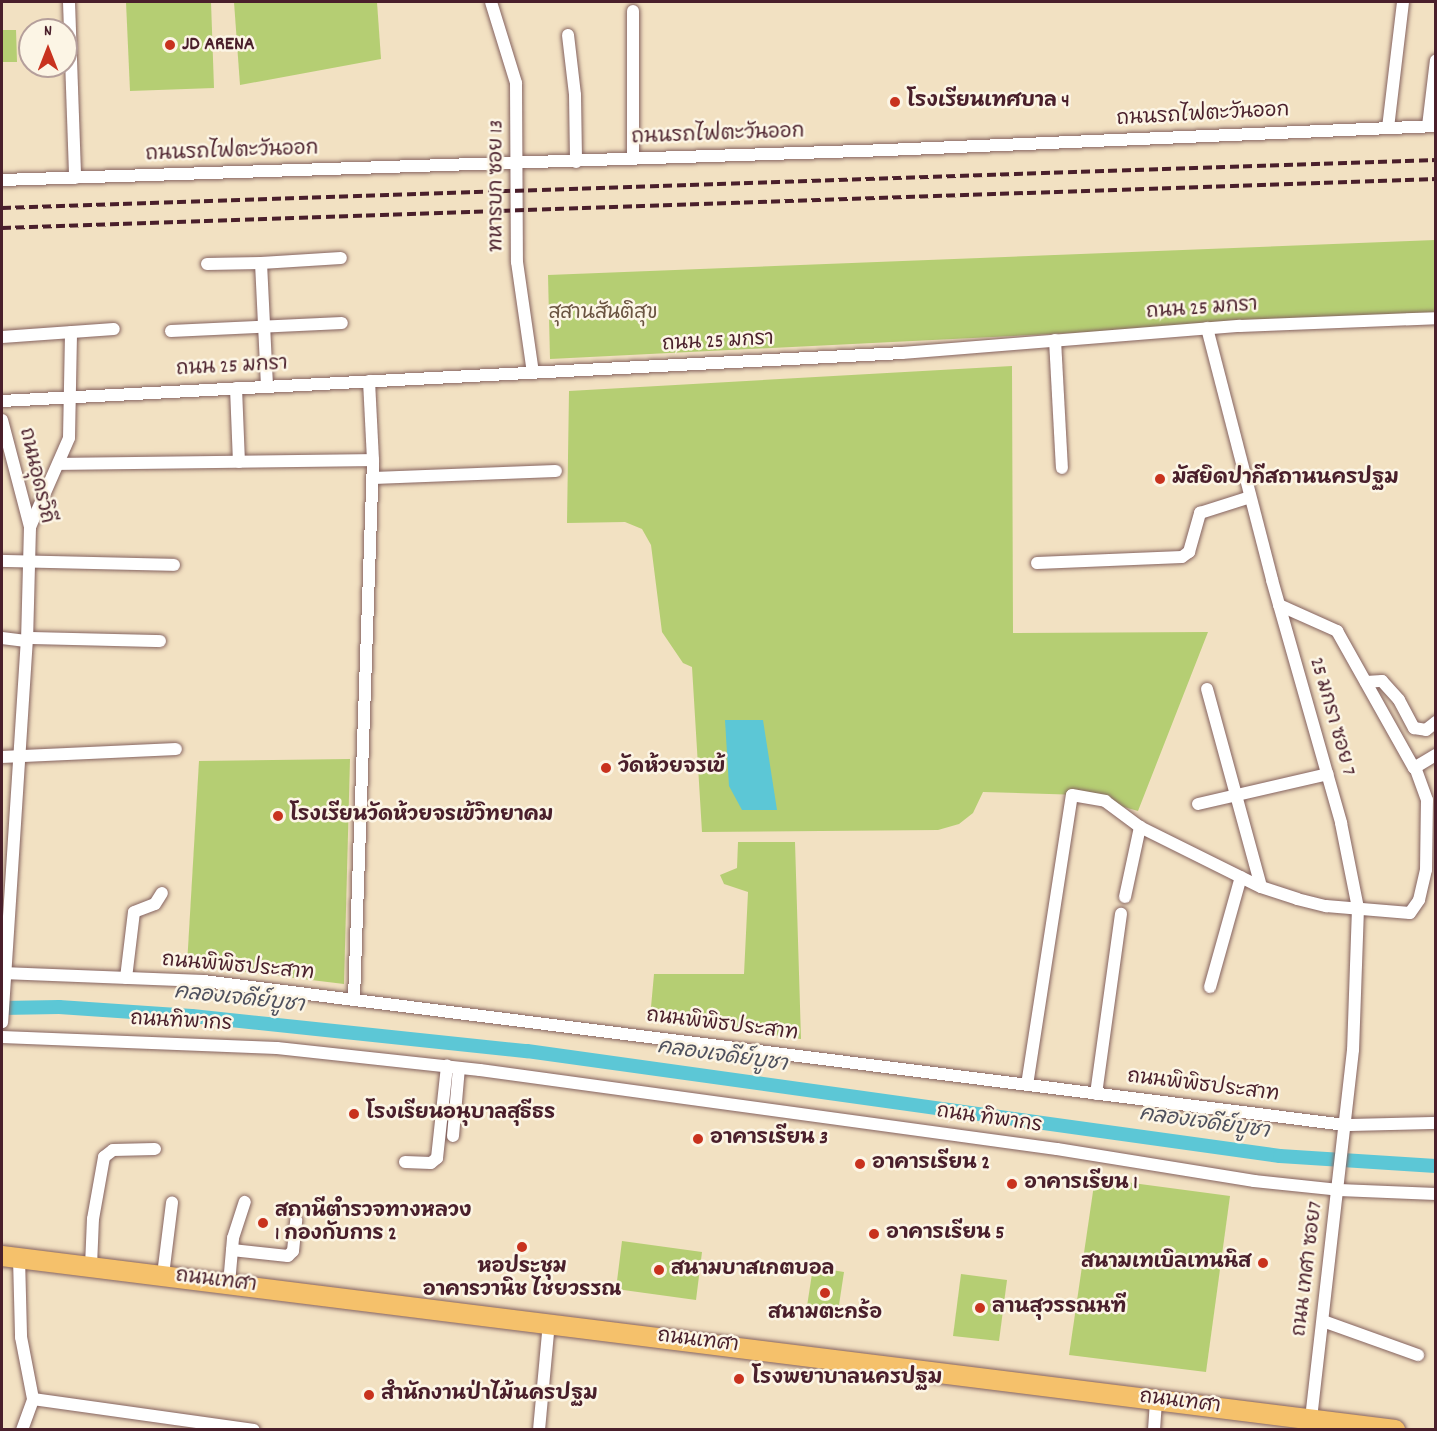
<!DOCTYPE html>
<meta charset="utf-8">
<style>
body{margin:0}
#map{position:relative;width:1437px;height:1431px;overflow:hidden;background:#f2e1c2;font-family:Dekko,"Playpen Sans Thai",sans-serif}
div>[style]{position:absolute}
.green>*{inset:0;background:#b5ce73}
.water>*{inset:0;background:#5cc7d6}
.canal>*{height:14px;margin:-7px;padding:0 7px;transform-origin:7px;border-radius:7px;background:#5cc7d6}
.roads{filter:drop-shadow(0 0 2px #856360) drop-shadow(0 0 2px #856360)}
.street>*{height:12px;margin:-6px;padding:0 6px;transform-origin:6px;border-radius:6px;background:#fff}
.primary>*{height:20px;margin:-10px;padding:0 10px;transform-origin:10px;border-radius:10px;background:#f5c16b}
.rail>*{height:4px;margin-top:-2px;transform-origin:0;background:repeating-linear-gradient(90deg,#4a1f2b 0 9px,transparent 0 13.5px)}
.dots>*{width:16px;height:16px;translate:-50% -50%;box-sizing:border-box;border:3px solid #fcf5e5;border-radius:50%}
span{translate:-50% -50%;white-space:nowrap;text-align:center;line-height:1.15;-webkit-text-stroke:5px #fcf5e5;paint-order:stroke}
.poi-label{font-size:20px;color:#4a1f2b;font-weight:700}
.left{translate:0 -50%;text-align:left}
.right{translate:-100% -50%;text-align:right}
.street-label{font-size:20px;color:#4a1f2b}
.park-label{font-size:20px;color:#6a5441}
.water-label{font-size:21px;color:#4f515e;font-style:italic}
.frame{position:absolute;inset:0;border:3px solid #4a1f2b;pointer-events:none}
.north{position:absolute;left:18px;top:18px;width:60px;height:60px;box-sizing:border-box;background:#fcf5e5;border:2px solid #b59f9b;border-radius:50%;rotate:0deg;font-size:16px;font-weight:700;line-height:24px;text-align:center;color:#4a1f2b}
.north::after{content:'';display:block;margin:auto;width:21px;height:27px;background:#c8321e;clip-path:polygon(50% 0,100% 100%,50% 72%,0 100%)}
</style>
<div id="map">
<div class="green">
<div style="clip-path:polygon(126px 2px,211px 2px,214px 88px,130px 91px)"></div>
<div style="clip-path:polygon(234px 2px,377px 2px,381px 59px,240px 85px)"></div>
<div style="clip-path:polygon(2px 30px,16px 30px,17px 62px,2px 62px)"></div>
<div style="clip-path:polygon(1435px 240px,1436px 315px,550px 359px,548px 275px)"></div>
<div style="clip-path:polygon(1012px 366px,1013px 633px,1208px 632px,1138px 811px,1082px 795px,983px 792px,973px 813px,959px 824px,938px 830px,702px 832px,692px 667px,683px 663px,662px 632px,651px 545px,642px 529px,625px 522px,567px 523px,569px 391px)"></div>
<div style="clip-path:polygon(350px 759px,344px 984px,187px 965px,199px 761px)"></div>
<div style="clip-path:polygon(738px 842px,795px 842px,801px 1039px,650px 1018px,654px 974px,744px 974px,748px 892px,724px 884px,720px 875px,737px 868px)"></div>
<div style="clip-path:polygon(1095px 1178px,1230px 1196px,1206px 1372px,1069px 1355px)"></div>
<div style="clip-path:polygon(622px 1241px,702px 1252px,696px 1300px,616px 1289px)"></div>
<div style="clip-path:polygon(813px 1267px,844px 1272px,837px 1318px,806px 1313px)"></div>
<div style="clip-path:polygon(961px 1274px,1007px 1280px,999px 1341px,953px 1336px)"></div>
</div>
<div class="water">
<div style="clip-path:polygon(725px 720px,763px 720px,777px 810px,742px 810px,729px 786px)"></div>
</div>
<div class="canal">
<div style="left:2px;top:1008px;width:57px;rotate:-1deg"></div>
<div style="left:59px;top:1007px;width:133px;rotate:3.9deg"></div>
<div style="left:192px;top:1016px;width:337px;rotate:6deg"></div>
<div style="left:527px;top:1051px;width:760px;rotate:7.94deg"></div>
<div style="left:1280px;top:1156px;width:156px;rotate:3.7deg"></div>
</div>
<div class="roads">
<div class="street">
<div style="left:69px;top:2px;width:176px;rotate:88deg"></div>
<div style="left:491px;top:2px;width:85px;rotate:72.8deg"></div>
<div style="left:516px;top:83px;width:179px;rotate:89.7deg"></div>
<div style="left:517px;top:262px;width:112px;rotate:81.8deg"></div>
<div style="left:568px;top:35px;width:60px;rotate:83.3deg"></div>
<div style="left:575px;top:95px;width:67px;rotate:89.1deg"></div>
<div style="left:1428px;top:126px;width:66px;rotate:-83.1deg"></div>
<div style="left:1388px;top:128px;width:127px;rotate:-83.2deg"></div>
<div style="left:633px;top:159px;width:148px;rotate:-90deg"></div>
<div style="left:2px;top:180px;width:886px;rotate:-1.94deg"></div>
<div style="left:887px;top:150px;width:550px;rotate:-2.5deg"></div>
<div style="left:261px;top:263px;width:80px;rotate:-3.6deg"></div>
<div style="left:207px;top:264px;width:54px;rotate:-1.1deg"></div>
<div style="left:261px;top:263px;width:123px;rotate:87.2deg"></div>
<div style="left:1207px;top:328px;width:260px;rotate:75.5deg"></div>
<div style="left:1272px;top:580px;width:253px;rotate:74.1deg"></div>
<div style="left:1341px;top:823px;width:87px;rotate:78.7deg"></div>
<div style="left:1358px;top:908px;width:142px;rotate:92deg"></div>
<div style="left:1353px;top:1050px;width:371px;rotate:96.5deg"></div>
<div style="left:171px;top:331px;width:171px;rotate:-2.7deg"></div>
<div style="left:2px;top:337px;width:112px;rotate:-4.1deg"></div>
<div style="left:1055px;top:340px;width:128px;rotate:86.9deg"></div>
<div style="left:369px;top:381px;width:79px;rotate:87.1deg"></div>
<div style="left:236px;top:388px;width:74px;rotate:87.7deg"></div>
<div style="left:2px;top:401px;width:901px;rotate:-3.05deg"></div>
<div style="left:902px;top:353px;width:339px;rotate:-4.6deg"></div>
<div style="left:1240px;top:326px;width:196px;rotate:-2.3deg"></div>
<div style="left:2px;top:420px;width:111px;rotate:75.3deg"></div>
<div style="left:30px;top:527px;width:111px;rotate:91.5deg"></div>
<div style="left:27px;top:638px;width:385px;rotate:93.7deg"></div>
<div style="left:59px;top:464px;width:314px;rotate:-0.7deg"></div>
<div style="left:373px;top:460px;width:539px;rotate:92.02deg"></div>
<div style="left:373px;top:478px;width:183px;rotate:-2.2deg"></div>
<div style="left:30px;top:527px;width:97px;rotate:-66.3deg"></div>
<div style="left:69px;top:438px;width:106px;rotate:-88.9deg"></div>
<div style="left:2px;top:561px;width:172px;rotate:1.3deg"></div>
<div style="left:1037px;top:563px;width:145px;rotate:-2.4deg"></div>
<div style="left:1182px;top:557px;width:9px;rotate:-36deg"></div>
<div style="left:1189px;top:552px;width:41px;rotate:-74.2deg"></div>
<div style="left:1200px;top:513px;width:52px;rotate:-17.7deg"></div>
<div style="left:1279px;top:605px;width:64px;rotate:24.1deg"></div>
<div style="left:1337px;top:631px;width:157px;rotate:60.7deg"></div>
<div style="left:1414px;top:768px;width:26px;rotate:-31deg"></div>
<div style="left:2px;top:638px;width:24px;rotate:7deg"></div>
<div style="left:27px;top:638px;width:133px;rotate:1.3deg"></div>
<div style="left:1366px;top:682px;width:16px;rotate:-4deg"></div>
<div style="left:1382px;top:681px;width:25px;rotate:48deg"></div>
<div style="left:1399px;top:700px;width:32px;rotate:62deg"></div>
<div style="left:1414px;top:728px;width:12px;rotate:9deg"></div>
<div style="left:1426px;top:730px;width:13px;rotate:-39deg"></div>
<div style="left:1207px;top:689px;width:205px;rotate:74.7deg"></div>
<div style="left:2px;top:757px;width:174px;rotate:-2.6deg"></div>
<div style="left:1198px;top:804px;width:133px;rotate:-13deg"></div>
<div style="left:1125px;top:897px;width:72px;rotate:-77.9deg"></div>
<div style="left:2px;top:973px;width:202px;rotate:2.3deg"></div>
<div style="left:204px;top:981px;width:1151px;rotate:7.19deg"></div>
<div style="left:1346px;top:1125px;width:90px;rotate:-1.3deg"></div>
<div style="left:126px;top:978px;width:66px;rotate:-83.1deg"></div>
<div style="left:134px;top:912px;width:22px;rotate:-21deg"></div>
<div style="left:155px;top:904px;width:13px;rotate:-58deg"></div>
<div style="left:1210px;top:987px;width:114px;rotate:-74.3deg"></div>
<div style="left:2px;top:1037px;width:275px;rotate:2.3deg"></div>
<div style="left:277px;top:1048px;width:204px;rotate:6.2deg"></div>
<div style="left:480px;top:1070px;width:582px;rotate:7.8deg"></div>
<div style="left:1057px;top:1149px;width:200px;rotate:9.2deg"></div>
<div style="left:1254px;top:1181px;width:85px;rotate:6deg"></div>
<div style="left:1339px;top:1190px;width:97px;rotate:2.4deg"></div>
<div style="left:1027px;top:1085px;width:293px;rotate:-81.2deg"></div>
<div style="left:1072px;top:795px;width:34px;rotate:10deg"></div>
<div style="left:1105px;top:801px;width:44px;rotate:36.6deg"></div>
<div style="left:1140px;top:827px;width:135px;rotate:26.4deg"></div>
<div style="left:1261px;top:887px;width:38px;rotate:18deg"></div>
<div style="left:1297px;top:899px;width:30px;rotate:14deg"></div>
<div style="left:1326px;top:906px;width:84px;rotate:4.8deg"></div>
<div style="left:1410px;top:913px;width:16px;rotate:-55deg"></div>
<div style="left:1419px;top:900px;width:31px;rotate:-77deg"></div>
<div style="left:1426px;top:870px;width:70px;rotate:-89.2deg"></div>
<div style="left:1427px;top:800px;width:33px;rotate:-110deg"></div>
<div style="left:1096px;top:1094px;width:182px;rotate:-82.1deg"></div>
<div style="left:453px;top:1136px;width:68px;rotate:-85deg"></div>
<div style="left:405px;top:1162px;width:26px;rotate:2deg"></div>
<div style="left:431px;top:1163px;width:8px;rotate:-40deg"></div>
<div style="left:437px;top:1158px;width:93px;rotate:-83.8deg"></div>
<div style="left:232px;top:1250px;width:56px;rotate:6.1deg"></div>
<div style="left:288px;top:1256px;width:7px;rotate:-45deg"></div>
<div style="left:293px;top:1251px;width:31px;rotate:-84deg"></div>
<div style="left:19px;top:1258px;width:79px;rotate:88.5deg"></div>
<div style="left:21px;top:1337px;width:63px;rotate:79deg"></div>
<div style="left:91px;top:1266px;width:47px;rotate:-87.6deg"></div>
<div style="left:93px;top:1219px;width:63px;rotate:-79.9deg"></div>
<div style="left:104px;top:1157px;width:11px;rotate:-38deg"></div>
<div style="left:113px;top:1150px;width:42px;rotate:-1.4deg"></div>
<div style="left:163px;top:1275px;width:73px;rotate:-82.9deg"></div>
<div style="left:229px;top:1284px;width:46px;rotate:-85deg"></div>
<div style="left:233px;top:1238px;width:38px;rotate:-72deg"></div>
<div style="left:1323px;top:1321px;width:101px;rotate:19.7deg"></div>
<div style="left:33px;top:1399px;width:223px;rotate:8deg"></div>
<div style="left:22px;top:1430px;width:33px;rotate:-70deg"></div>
<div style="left:539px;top:1430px;width:107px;rotate:-84.7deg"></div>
<div style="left:1154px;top:1430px;width:30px;rotate:-86deg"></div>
</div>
<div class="primary">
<div style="left:2px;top:1256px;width:1404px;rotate:7.12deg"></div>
</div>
</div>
<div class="rail">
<div style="left:2px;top:208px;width:1435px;rotate:-1.92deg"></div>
<div style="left:2px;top:228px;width:1435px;rotate:-1.96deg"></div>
</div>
<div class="dots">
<div style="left:170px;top:45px;background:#c8321e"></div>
<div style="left:895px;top:102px;background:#c8321e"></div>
<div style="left:1160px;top:479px;background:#c8321e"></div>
<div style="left:606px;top:768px;background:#c8321e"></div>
<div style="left:278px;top:816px;background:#c8321e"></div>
<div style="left:354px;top:1114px;background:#c8321e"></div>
<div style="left:698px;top:1139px;background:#c8321e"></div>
<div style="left:860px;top:1164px;background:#c8321e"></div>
<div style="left:1012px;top:1184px;background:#c8321e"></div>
<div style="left:263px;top:1223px;background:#c8321e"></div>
<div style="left:874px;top:1234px;background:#c8321e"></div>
<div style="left:522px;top:1247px;background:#c8321e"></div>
<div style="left:1263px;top:1263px;background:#c8321e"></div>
<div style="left:659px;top:1270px;background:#c8321e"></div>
<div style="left:825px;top:1293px;background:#c8321e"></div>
<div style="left:980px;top:1308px;background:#c8321e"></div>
<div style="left:739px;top:1379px;background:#c8321e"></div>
<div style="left:369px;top:1395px;background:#c8321e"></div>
</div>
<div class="poi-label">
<span class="left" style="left:182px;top:45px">JD ARENA</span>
<span class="left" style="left:907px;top:102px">โรงเรียนเทศบาล 4</span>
<span class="left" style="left:1172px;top:479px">มัสยิดปากีสถานนครปฐม</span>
<span class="left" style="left:618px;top:768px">วัดห้วยจรเข้</span>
<span class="left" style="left:290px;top:816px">โรงเรียนวัดห้วยจรเข้วิทยาคม</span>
<span class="left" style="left:366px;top:1114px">โรงเรียนอนุบาลสุธีธร</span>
<span class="left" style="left:710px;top:1139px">อาคารเรียน 3</span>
<span class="left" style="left:872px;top:1164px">อาคารเรียน 2</span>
<span class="left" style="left:1024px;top:1184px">อาคารเรียน 1</span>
<span class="left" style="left:275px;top:1224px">สถานีตำรวจทางหลวง<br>1 กองกับการ 2</span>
<span class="left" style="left:886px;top:1234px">อาคารเรียน 5</span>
<span class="right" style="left:1251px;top:1263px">สนามเทเบิลเทนนิส</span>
<span style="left:522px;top:1280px">หอประชุม<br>อาคารวานิช ไชยวรรณ</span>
<span class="left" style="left:671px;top:1270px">สนามบาสเกตบอล</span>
<span class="left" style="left:992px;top:1308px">ลานสุวรรณนฑี</span>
<span style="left:825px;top:1314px">สนามตะกร้อ</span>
<span class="left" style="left:752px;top:1379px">โรงพยาบาลนครปฐม</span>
<span class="left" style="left:381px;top:1395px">สำนักงานป่าไม้นครปฐม</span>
</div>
<div class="street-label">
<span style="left:1203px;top:116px;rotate:-3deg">ถนนรถไฟตะวันออก</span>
<span style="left:718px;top:136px;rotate:-2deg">ถนนรถไฟตะวันออก</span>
<span style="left:232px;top:153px;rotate:-2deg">ถนนรถไฟตะวันออก</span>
<span style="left:498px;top:186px;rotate:-90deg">ทหารบก ซอย 13</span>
<span style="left:1202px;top:310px;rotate:-4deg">ถนน 25 มกรา</span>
<span style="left:718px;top:343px;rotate:-3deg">ถนน 25 มกรา</span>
<span style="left:232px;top:368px;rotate:-3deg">ถนน 25 มกรา</span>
<span style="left:35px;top:476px;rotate:77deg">ถนนอุดรวิถี</span>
<span style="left:1331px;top:717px;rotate:74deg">25 มกรา ซอย 7</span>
<span style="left:238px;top:968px;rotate:5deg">ถนนพิพิธประสาท</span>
<span style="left:181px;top:1023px;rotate:3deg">ถนนทิพากร</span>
<span style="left:722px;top:1026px;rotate:7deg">ถนนพิพิธประสาท</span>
<span style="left:1203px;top:1087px;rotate:7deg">ถนนพิพิธประสาท</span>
<span style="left:989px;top:1120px;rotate:8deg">ถนน ทิพากร</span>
<span style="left:1309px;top:1269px;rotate:-83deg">ถนน เทศา ซอย7</span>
<span style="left:216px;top:1282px;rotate:7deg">ถนนเทศา</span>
<span style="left:698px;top:1342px;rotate:7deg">ถนนเทศา</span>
<span style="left:1180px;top:1403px;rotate:7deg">ถนนเทศา</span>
</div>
<div class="park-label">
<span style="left:603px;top:314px">สุสานสันติสุข</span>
</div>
<div class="water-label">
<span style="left:239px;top:1000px;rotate:6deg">คลองเจดีย์บูชา</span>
<span style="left:722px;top:1057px;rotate:8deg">คลองเจดีย์บูชา</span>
<span style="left:1204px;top:1124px;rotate:8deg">คลองเจดีย์บูชา</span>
</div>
<div class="frame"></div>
<div class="north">N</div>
</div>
